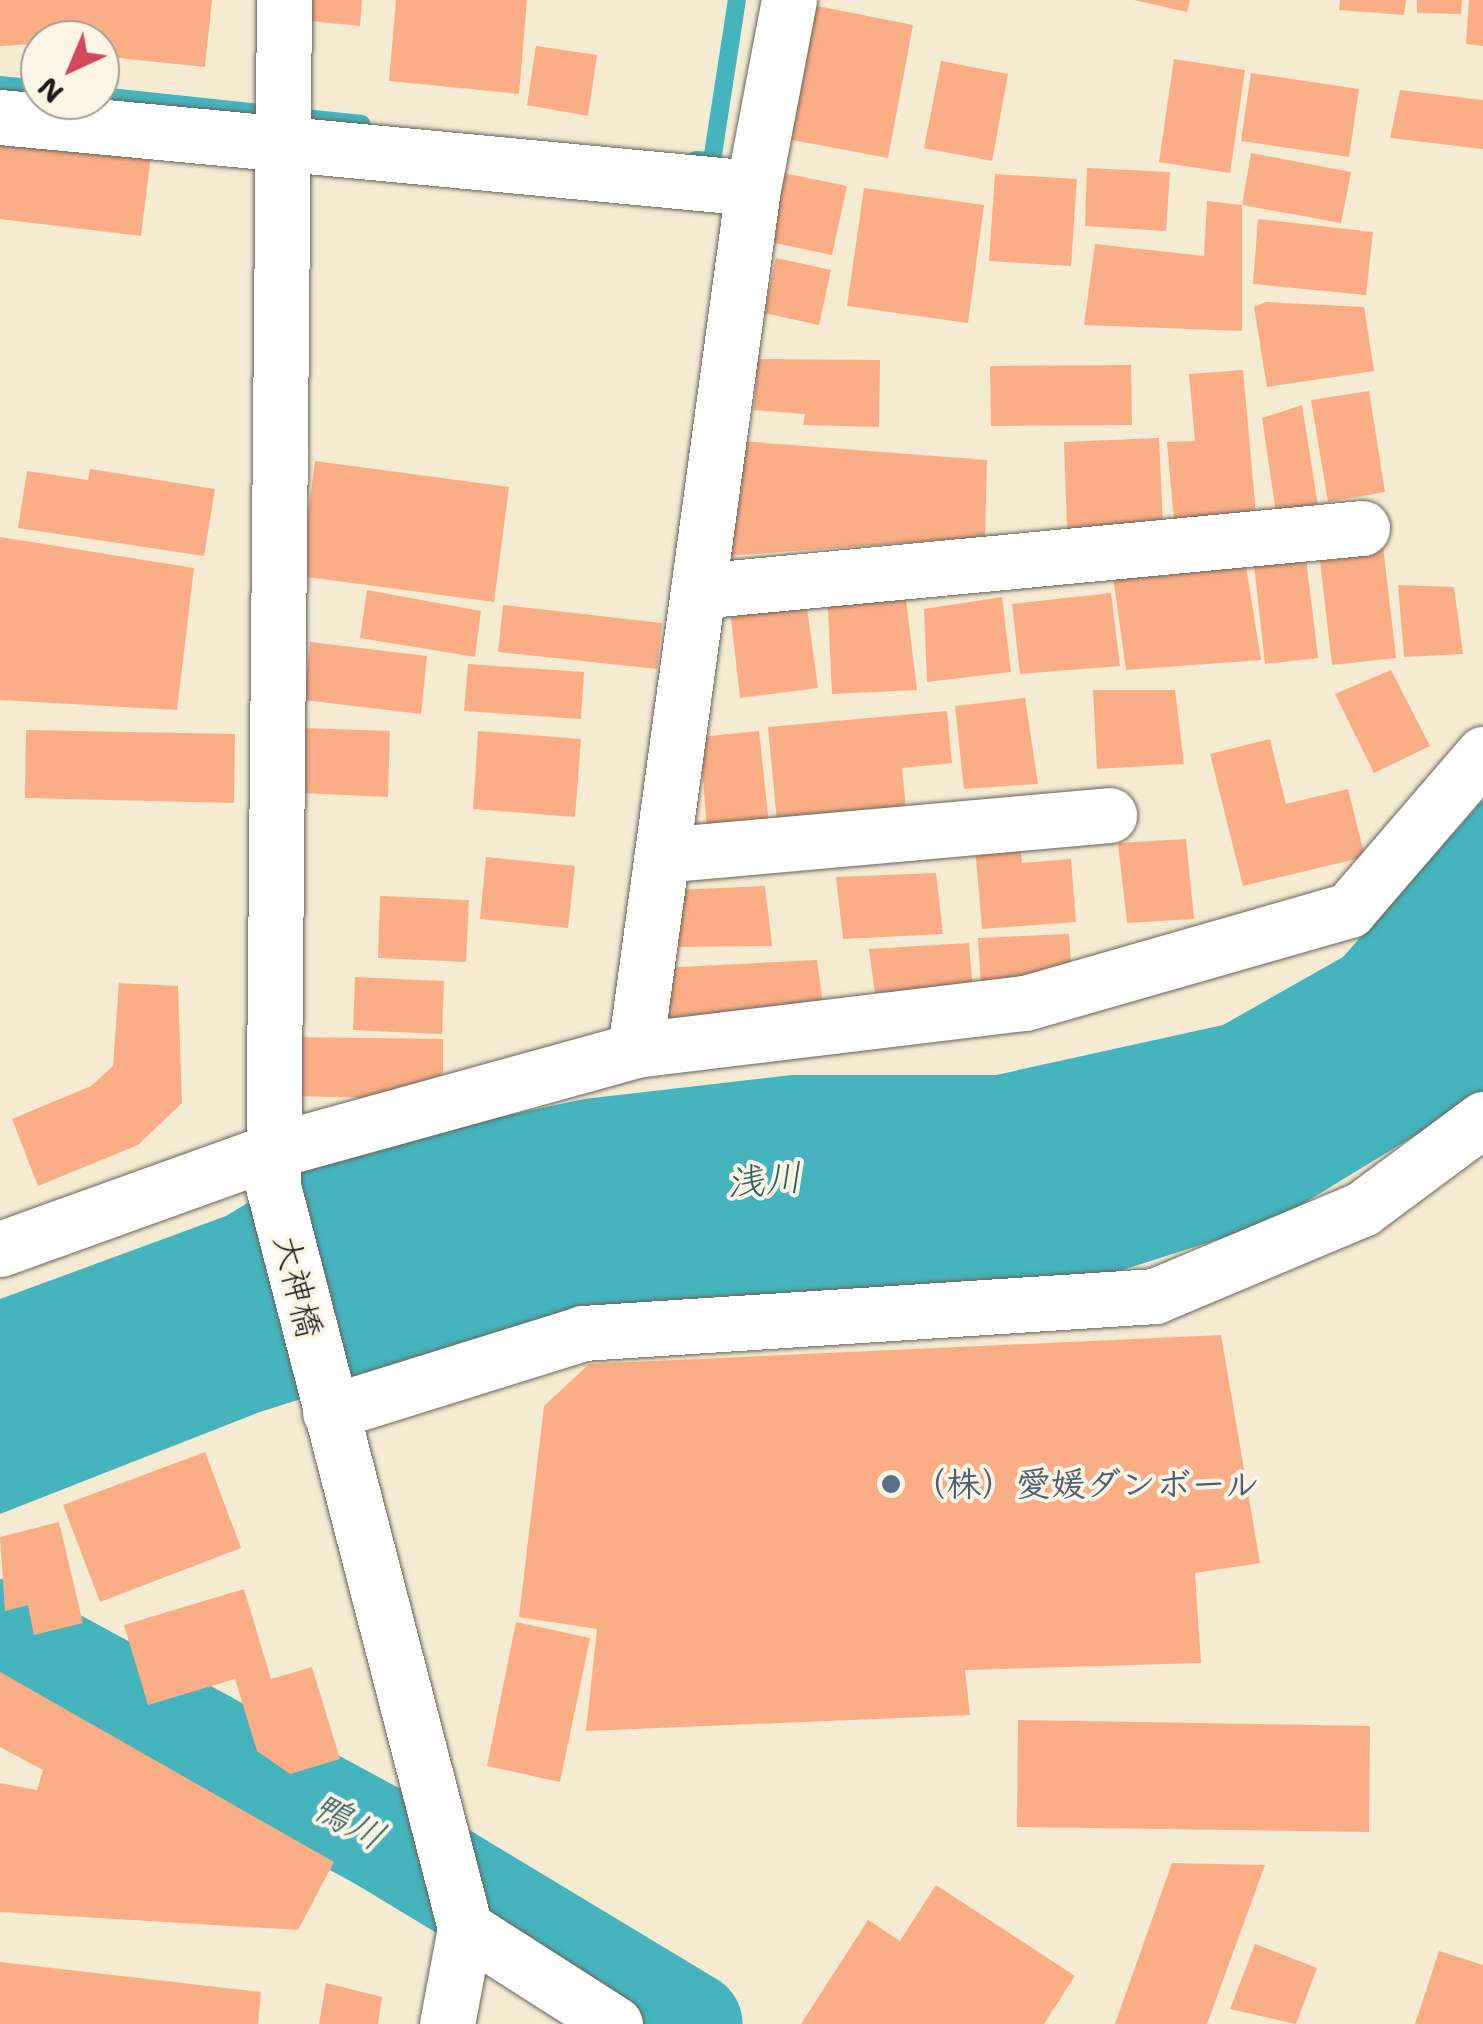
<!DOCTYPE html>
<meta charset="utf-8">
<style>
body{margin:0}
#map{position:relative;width:1483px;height:2024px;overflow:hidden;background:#f5ebd2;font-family:"Shantell Sans","Klee One",sans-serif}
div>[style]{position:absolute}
.water>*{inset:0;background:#45b4bd}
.stream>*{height:18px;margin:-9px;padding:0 9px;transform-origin:9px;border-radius:9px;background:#45b4bd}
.river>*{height:105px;margin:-52.5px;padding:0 52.5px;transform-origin:52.5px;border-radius:52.5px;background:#45b4bd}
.building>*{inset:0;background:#fbae85}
.roads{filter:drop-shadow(0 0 2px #68645c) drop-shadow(0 0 2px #68645c)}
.minor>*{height:55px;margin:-27.5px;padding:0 27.5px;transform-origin:27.5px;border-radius:27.5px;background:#fff}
.dots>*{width:28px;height:28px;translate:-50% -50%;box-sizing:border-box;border:5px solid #fcf5e5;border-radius:50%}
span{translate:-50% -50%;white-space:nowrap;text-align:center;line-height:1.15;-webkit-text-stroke:8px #fcf5e5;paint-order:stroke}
.street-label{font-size:35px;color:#1c1c1c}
.service-label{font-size:35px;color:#4e5e75;font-weight:700}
.left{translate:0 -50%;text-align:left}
.water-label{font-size:38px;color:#2e6064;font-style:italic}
.north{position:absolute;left:20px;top:20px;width:100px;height:100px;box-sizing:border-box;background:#fcf5e5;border:2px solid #a29e95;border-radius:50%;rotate:224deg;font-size:28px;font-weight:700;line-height:40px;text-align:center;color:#1c1c1c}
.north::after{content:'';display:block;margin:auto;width:35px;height:45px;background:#d1495b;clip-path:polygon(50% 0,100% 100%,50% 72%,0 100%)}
</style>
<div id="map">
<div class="water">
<div style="clip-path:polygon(1483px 800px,1483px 1094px,1273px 1222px,1094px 1279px,597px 1305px,260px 1412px,0 1514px,0 1299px,226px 1216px,330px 1153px,584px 1099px,792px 1075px,996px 1075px,1223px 1025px,1343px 957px)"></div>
</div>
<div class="stream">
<div style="left:0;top:85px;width:40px;rotate:5.7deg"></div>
<div style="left:100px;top:96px;width:263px;rotate:6.1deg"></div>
<div style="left:696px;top:160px;width:16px;rotate:4deg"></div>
<div style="left:712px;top:161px;width:163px;rotate:-81.2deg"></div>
</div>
<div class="river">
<div style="left:0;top:1631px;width:430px;rotate:28.5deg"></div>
<div style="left:378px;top:1836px;width:364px;rotate:31.1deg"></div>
</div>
<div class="building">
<div style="clip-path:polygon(0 0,212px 0,205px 67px,100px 56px,100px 40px,0 46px)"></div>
<div style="clip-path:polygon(312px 0,362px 0,360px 26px,310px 21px)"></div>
<div style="clip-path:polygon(396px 0,527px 0,519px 94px,389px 81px)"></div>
<div style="clip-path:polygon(1134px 0,1190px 0,1187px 12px)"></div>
<div style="clip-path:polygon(1340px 0,1406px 0,1404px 15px,1339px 10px)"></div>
<div style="clip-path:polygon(1417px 0,1462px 0,1461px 14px,1417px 13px)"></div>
<div style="clip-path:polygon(1469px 0,1483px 0,1483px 46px,1466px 44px)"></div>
<div style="clip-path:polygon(812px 5px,913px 25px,888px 158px,787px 139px)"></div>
<div style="clip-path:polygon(536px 46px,597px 55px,588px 116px,527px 105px)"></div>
<div style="clip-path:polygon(1174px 59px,1245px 70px,1230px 173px,1159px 162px)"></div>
<div style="clip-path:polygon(941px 61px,1008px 74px,992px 161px,924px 148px)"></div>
<div style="clip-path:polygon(1251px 73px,1359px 89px,1349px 157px,1241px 141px)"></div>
<div style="clip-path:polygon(1400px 90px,1483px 100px,1483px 149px,1390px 138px)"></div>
<div style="clip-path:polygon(0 136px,151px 156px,141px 236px,0 219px)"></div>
<div style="clip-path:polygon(1251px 153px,1351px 172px,1341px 223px,1242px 205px)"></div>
<div style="clip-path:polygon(1087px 168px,1170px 172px,1166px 231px,1085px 226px)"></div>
<div style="clip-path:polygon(779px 172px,847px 186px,832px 255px,765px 241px)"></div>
<div style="clip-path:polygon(995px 174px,1077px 179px,1071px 266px,989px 261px)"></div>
<div style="clip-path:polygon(864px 188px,984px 205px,968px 323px,847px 306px)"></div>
<div style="clip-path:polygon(1207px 201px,1242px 205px,1242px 331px,1084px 325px,1095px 244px,1204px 256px)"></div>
<div style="clip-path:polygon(1258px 219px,1373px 232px,1366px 295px,1253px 284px)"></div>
<div style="clip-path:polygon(776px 258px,831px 270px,819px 325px,764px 313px)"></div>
<div style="clip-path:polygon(1266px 302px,1364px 307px,1374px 371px,1267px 387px,1254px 307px)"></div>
<div style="clip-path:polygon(757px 359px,880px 360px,879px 427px,803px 425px,805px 414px,754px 410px)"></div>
<div style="clip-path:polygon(1131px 365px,1132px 425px,991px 426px,990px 366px)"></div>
<div style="clip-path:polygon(1243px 370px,1256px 514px,1174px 521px,1167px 442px,1195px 441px,1189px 374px)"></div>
<div style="clip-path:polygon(1369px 391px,1385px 492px,1328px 502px,1311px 400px)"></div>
<div style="clip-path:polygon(1302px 405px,1318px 506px,1276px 513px,1262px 418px)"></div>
<div style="clip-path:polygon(1159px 438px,1163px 526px,1067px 529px,1064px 442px)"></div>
<div style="clip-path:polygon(740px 441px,987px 460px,985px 537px,726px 556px)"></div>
<div style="clip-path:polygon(315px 461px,509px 487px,494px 602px,300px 576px)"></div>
<div style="clip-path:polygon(90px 469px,215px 489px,204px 556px,18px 528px,27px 471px,88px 480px)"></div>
<div style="clip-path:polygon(0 537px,194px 568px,177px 710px,0 700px)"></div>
<div style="clip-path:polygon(1383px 546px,1396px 658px,1332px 665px,1319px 553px)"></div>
<div style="clip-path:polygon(1305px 550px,1318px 658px,1265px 664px,1253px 555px)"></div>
<div style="clip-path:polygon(1244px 554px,1261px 660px,1126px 670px,1112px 569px)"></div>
<div style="clip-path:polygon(904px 584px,917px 690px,832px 694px,827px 590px)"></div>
<div style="clip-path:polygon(1398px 585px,1454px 587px,1463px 654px,1404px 657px)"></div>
<div style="clip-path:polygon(367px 590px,481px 611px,475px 657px,360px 638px)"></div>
<div style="clip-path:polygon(1111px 593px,1120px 666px,1020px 674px,1012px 604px)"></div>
<div style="clip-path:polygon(1002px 597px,1011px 672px,927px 682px,924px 609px)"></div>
<div style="clip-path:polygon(806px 601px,818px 688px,740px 698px,730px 610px)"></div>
<div style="clip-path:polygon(503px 605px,662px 623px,657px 669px,498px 652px)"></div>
<div style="clip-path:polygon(310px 642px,427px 656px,421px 714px,304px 700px)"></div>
<div style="clip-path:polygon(468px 664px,584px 672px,581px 719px,464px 711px)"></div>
<div style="clip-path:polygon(1391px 670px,1430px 746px,1374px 773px,1335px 694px)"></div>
<div style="clip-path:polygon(1093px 690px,1175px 690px,1184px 764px,1097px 769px)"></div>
<div style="clip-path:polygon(1025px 698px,1038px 784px,964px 789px,955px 706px)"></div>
<div style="clip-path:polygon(947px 711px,952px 763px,902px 768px,906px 809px,777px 821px,768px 727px)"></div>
<div style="clip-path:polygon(303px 728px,390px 731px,388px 797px,301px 793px)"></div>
<div style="clip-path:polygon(26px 730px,235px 734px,234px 803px,25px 798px)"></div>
<div style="clip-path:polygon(478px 731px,581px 739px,575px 817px,473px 809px)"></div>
<div style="clip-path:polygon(759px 731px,769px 824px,707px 830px,700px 737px)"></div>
<div style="clip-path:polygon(1270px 739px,1286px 804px,1348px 789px,1365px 857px,1243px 886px,1210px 754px)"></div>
<div style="clip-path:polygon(1186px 839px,1194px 919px,1127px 923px,1118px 843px)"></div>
<div style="clip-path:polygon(1020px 843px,1022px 863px,1071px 859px,1076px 922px,982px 929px,975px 847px)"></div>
<div style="clip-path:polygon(486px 857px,575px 866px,568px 928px,480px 919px)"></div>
<div style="clip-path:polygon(936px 873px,943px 934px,843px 939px,836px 877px)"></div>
<div style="clip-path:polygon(765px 886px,772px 946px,677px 947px,677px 890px)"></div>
<div style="clip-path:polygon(380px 896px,469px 900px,466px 962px,378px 958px)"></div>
<div style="clip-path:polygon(1069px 934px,1072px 979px,981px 986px,978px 938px)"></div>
<div style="clip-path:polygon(969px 943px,973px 992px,876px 1001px,869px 949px)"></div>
<div style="clip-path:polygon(817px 960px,825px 1018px,750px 1011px,666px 1018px,661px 968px)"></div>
<div style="clip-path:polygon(355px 977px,444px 981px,442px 1034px,353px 1030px)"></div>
<div style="clip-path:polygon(119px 983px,178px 986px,182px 1103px,138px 1145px,38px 1186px,12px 1119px,91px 1086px,113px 1066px)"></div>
<div style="clip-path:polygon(289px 1037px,443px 1039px,443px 1074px,382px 1098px,287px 1096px)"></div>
<div style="clip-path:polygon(1221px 1335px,1260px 1563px,1195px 1573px,1201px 1663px,965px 1670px,970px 1715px,586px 1731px,597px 1629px,519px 1617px,544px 1406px,589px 1364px)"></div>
<div style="clip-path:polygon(205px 1452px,241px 1548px,100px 1602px,63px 1505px)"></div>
<div style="clip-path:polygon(59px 1522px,83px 1623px,34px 1635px,28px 1605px,5px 1611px,0 1537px)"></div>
<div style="clip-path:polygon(244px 1589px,271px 1679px,312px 1667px,340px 1759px,290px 1774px,257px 1751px,235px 1679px,148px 1705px,124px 1625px)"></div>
<div style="clip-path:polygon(516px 1622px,590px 1638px,560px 1782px,487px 1766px)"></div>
<div style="clip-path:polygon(0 1672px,334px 1862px,298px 1930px,0 1912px,0 1783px,37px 1790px,43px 1770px,0 1747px)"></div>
<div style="clip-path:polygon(1018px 1720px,1370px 1726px,1369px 1832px,1017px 1827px)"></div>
<div style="clip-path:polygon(1172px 1863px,1265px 1865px,1207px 2024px,1115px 2024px)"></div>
<div style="clip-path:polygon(936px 1885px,1075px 1976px,1044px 2024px,801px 2024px,868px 1920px,900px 1941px)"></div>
<div style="clip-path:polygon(1255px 1944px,1317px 1968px,1296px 2024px,1230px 2009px)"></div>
<div style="clip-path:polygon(1439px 1951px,1483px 1965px,1483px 2024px,1415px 2024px)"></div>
<div style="clip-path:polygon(0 1962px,261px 1992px,258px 2024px,0 2024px)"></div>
<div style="clip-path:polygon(326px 1983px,382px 1997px,378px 2024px,319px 2024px)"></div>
</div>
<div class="roads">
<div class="minor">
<div style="left:284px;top:0;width:1186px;rotate:90.53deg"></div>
<div style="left:273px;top:1186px;width:766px;rotate:75.49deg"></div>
<div style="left:465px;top:1928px;width:98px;rotate:100.6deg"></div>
<div style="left:789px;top:0;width:191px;rotate:100.8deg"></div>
<div style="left:753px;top:188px;width:870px;rotate:97.79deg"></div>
<div style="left:635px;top:1050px;width:393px;rotate:-6.9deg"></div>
<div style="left:1025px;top:1003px;width:337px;rotate:-16deg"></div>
<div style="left:1349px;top:910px;width:206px;rotate:-49.3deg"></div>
<div style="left:0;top:117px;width:756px;rotate:5.39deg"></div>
<div style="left:698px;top:591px;width:667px;rotate:-5.42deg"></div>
<div style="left:662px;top:855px;width:449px;rotate:-5.1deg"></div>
<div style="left:0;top:1249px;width:289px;rotate:-19.8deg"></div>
<div style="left:272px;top:1151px;width:377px;rotate:-15.5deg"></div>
<div style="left:330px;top:1412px;width:265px;rotate:-17.3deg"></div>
<div style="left:583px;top:1333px;width:573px;rotate:-3.7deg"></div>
<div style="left:1155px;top:1296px;width:225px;rotate:-22.8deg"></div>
<div style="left:1362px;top:1209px;width:151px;rotate:-36.6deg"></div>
<div style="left:465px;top:1928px;width:178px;rotate:32.6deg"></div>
</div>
</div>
<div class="dots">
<div style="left:891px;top:1484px;background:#5c6f8a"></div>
</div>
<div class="street-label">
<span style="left:298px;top:1286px;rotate:76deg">大神橋</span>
</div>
<div class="service-label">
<span class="left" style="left:911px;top:1484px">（株）愛媛ダンボール</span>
</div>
<div class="water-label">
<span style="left:764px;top:1180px;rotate:-5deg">浅川</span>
<span style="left:349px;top:1821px;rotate:29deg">鴨川</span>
</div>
<div class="north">N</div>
</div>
